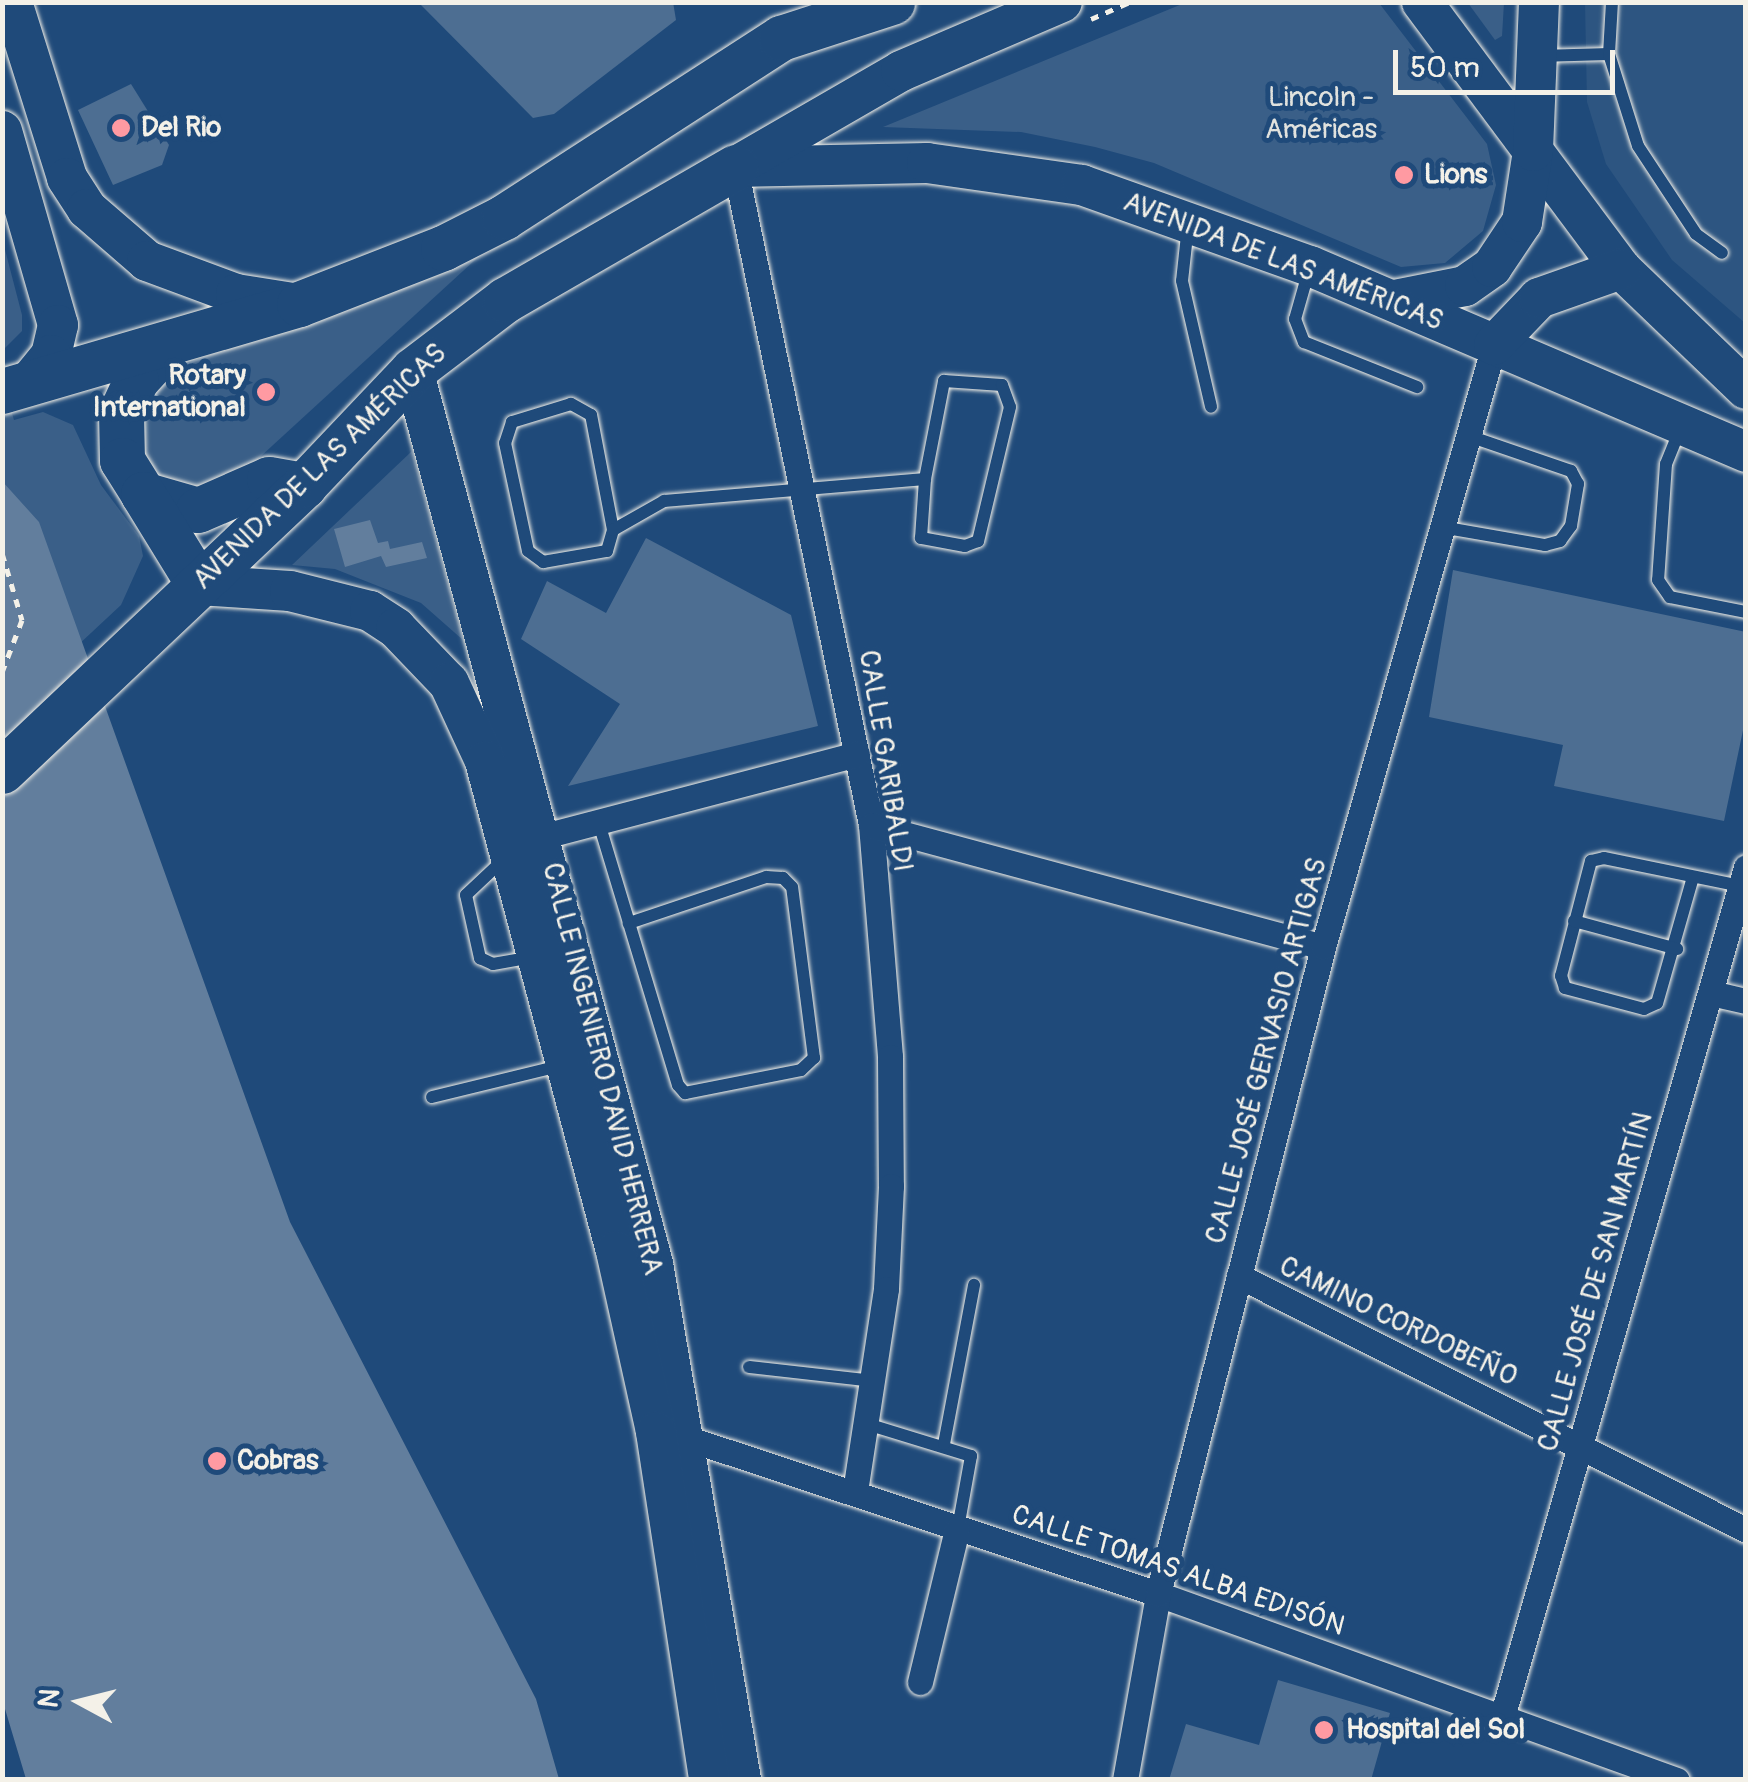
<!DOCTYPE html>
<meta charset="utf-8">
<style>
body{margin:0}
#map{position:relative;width:1748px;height:1782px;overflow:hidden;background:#1f4a7a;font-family:Pangolin,sans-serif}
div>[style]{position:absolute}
.built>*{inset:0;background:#2d5581}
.green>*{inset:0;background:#3a5f88}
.water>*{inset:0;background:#627e9d}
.building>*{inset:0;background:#4d6e92}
.path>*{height:5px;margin-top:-2.5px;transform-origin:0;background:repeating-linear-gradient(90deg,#f4f1e8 0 8px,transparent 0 16px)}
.roads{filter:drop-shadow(0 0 2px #f4f1e8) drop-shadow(0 0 2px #f4f1e8)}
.lane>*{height:12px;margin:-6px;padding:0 6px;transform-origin:6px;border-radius:6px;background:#1f4a7a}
.street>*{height:25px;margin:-12.5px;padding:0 12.5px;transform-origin:12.5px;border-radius:12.5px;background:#1f4a7a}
.primary>*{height:40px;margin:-20px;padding:0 20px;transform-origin:20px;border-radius:20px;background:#1f4a7a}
.highway>*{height:45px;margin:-22.5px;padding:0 22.5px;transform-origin:22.5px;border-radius:22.5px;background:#1f4a7a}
.dots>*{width:28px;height:28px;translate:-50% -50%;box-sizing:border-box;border:5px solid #1f4a7a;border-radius:50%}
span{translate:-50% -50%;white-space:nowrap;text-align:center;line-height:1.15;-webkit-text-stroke:10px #1f4a7a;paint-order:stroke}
.park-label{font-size:28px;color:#e1e2de}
.poi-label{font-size:28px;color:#f4f1e8;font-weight:700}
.left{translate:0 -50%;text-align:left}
.right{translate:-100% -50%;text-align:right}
.street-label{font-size:28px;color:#f4f1e8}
.frame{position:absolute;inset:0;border:5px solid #f4f1e8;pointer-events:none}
.north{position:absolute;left:30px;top:1652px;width:100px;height:100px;-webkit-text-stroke:8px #1f4a7a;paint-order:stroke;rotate:277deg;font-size:28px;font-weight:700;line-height:40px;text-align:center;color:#f4f1e8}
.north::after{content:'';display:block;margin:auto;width:35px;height:45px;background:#f4f1e8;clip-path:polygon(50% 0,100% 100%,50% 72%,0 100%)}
.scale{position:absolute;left:1393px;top:50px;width:222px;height:45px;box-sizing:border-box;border:5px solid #f4f1e8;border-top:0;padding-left:12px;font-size:30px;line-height:35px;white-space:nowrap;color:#f4f1e8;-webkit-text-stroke:8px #1f4a7a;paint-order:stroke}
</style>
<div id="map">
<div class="built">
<div style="clip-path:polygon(1585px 3px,1745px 3px,1745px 323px,1672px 260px,1606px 164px,1587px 102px)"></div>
</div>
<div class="green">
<div style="clip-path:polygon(1187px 2px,1379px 3px,1487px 144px,1496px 185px,1483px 231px,1445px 263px,1401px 267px,1154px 163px,1095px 147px,1021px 132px,883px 127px)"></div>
<div style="clip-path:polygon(1468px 3px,1504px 3px,1502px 36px,1495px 40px)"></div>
<div style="clip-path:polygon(3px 242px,22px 315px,22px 331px,3px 350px)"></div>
<div style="clip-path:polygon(487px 249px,225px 489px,168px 490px,137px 456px,140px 406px,178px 367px)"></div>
<div style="clip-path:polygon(2px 380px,14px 420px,43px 412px,73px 425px,101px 485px,139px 536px,143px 556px,121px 605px,3px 715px)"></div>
<div style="clip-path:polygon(412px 451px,463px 640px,421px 603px,335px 569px,292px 565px)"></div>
</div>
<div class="water">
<div style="clip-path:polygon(2px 481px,39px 522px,290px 1222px,536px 1699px,559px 1779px,26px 1779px,2px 1699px)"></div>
<div style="clip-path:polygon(370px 520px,378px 543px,388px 541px,390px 549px,422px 542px,427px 558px,386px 567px,381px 556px,345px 567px,334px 529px)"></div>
</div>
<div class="building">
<div style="clip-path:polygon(418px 2px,673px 2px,676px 20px,554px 114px,533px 118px)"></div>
<div style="clip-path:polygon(131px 84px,169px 145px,162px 165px,113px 185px,78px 110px)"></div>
<div style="clip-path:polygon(646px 538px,791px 615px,818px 726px,568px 786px,620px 704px,521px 639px,547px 581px,606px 613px)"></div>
<div style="clip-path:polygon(1453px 570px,1746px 632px,1746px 716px,1724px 821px,1554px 786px,1563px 745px,1429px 717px)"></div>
<div style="clip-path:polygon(1278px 1680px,1390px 1713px,1371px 1780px,1169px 1780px,1186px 1724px,1259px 1745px)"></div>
</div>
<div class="path">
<div style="left:1091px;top:19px;width:43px;rotate:-23.6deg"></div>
<div style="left:2px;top:553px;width:70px;rotate:73.4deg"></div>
<div style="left:22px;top:620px;width:56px;rotate:111deg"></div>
</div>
<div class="roads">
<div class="lane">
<div style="left:1609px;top:54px;width:52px;rotate:-86.7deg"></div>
<div style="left:1539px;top:56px;width:70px;rotate:-1.6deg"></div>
<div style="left:1609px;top:54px;width:96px;rotate:72.5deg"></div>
<div style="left:1638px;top:146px;width:105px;rotate:56.6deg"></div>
<div style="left:1696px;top:234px;width:32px;rotate:36deg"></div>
<div style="left:1188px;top:226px;width:55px;rotate:96.2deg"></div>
<div style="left:1182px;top:281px;width:129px;rotate:77deg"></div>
<div style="left:1309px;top:270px;width:51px;rotate:105.9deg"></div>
<div style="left:1295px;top:319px;width:25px;rotate:69deg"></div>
<div style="left:1304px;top:342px;width:122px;rotate:21.7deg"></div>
<div style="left:1681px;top:427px;width:40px;rotate:112deg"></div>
<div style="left:1666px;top:464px;width:116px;rotate:93.9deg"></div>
<div style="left:1658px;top:580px;width:21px;rotate:55deg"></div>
<div style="left:1670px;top:597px;width:77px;rotate:11.2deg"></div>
<div style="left:1441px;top:527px;width:106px;rotate:9.8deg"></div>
<div style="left:1545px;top:545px;width:16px;rotate:-15deg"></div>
<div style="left:1560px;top:541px;width:19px;rotate:-54deg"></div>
<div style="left:1571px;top:526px;width:43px;rotate:-80.5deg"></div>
<div style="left:1578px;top:484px;width:15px;rotate:-118deg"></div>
<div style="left:1571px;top:471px;width:111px;rotate:-161.1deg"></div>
<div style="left:613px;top:530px;width:117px;rotate:-100.8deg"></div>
<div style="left:591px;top:415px;width:23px;rotate:-151deg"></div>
<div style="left:571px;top:404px;width:62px;rotate:163deg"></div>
<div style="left:512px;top:422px;width:22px;rotate:108deg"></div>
<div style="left:505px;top:443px;width:110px;rotate:78deg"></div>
<div style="left:528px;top:551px;width:19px;rotate:36deg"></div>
<div style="left:543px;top:562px;width:65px;rotate:-9.8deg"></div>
<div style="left:607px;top:551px;width:22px;rotate:-74deg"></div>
<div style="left:613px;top:530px;width:59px;rotate:-29.6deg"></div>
<div style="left:664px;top:501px;width:262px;rotate:-4.8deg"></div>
<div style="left:925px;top:479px;width:100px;rotate:-79deg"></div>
<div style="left:944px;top:381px;width:58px;rotate:3.9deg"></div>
<div style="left:1002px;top:385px;width:23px;rotate:70deg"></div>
<div style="left:1010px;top:407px;width:138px;rotate:103.4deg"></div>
<div style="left:978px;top:541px;width:14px;rotate:159deg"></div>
<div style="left:965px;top:546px;width:45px;rotate:-169.7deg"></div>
<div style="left:921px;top:538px;width:59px;rotate:-86.1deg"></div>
<div style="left:598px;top:820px;width:108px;rotate:73.2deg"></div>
<div style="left:629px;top:923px;width:169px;rotate:73.2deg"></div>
<div style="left:678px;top:1085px;width:11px;rotate:49deg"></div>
<div style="left:685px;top:1093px;width:118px;rotate:-11.2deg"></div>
<div style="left:801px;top:1070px;width:18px;rotate:-43deg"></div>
<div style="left:814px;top:1058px;width:172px;rotate:-97.3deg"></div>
<div style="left:792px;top:887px;width:13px;rotate:-135deg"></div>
<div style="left:783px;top:878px;width:17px;rotate:-177deg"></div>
<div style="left:766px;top:877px;width:145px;rotate:161.4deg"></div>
<div style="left:501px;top:862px;width:48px;rotate:136.7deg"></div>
<div style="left:466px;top:895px;width:65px;rotate:77.5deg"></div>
<div style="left:480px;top:958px;width:14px;rotate:25deg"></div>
<div style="left:493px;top:964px;width:41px;rotate:-9.9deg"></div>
<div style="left:1693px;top:877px;width:131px;rotate:105.9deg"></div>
<div style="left:1657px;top:1003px;width:14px;rotate:155deg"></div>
<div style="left:1644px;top:1009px;width:82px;rotate:-165.1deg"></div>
<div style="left:1565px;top:988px;width:13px;rotate:-108deg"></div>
<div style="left:1561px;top:976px;width:119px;rotate:-75.4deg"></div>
<div style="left:1591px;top:861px;width:13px;rotate:-13deg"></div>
<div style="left:1604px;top:858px;width:140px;rotate:11.6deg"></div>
<div style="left:1574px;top:921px;width:107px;rotate:15.2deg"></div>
<div style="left:432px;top:1097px;width:131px;rotate:-13.7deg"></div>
<div style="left:749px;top:1367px;width:126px;rotate:6.4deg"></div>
<div style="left:867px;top:1424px;width:109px;rotate:17.1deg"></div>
<div style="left:971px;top:1456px;width:73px;rotate:100.2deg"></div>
<div style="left:944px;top:1444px;width:162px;rotate:-79.3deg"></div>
</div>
<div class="street">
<div style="left:735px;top:167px;width:672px;rotate:78.32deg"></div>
<div style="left:871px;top:825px;width:233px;rotate:85.3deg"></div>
<div style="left:890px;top:1057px;width:129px;rotate:89.6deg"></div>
<div style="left:891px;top:1186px;width:103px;rotate:92.8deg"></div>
<div style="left:886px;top:1289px;width:205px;rotate:98.7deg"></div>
<div style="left:871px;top:825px;width:468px;rotate:15.1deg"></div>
<div style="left:529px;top:840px;width:339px;rotate:-14.7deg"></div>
<div style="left:1711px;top:993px;width:36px;rotate:13deg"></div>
<div style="left:1239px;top:1276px;width:567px;rotate:26.61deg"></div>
<div style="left:671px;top:1433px;width:513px;rotate:18.29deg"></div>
<div style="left:1158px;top:1594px;width:551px;rotate:19.72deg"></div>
<div style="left:920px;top:1682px;width:157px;rotate:-76.4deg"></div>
<div style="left:1503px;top:1714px;width:881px;rotate:-73.99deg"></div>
<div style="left:1125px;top:1780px;width:189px;rotate:-79.9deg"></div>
<div style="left:1158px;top:1594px;width:668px;rotate:-75.69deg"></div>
<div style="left:1323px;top:947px;width:626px;rotate:-74.14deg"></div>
</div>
<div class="primary">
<div style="left:12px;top:2px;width:184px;rotate:72.6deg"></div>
<div style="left:67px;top:178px;width:37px;rotate:57deg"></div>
<div style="left:87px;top:209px;width:79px;rotate:40.9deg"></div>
<div style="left:147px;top:261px;width:95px;rotate:20.3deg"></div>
<div style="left:236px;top:294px;width:64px;rotate:9deg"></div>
<div style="left:1422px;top:2px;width:333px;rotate:53.3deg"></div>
<div style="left:1621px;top:269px;width:173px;rotate:43.8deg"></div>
<div style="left:2px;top:131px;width:202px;rotate:73.9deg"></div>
<div style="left:58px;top:325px;width:31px;rotate:103deg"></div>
<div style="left:51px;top:355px;width:35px;rotate:129deg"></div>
<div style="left:735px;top:167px;width:192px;rotate:-1.2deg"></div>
<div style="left:927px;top:163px;width:157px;rotate:8.1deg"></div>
<div style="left:1082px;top:185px;width:242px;rotate:19.6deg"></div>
<div style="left:1310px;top:266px;width:474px;rotate:23.1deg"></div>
<div style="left:735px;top:167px;width:192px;rotate:-30deg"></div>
<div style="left:901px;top:71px;width:175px;rotate:-23.2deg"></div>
<div style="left:1394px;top:300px;width:72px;rotate:-11.2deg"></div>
<div style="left:1465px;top:286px;width:33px;rotate:-35deg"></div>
<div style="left:1492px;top:267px;width:54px;rotate:-56.3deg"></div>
<div style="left:1522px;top:222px;width:72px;rotate:-81.2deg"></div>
<div style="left:1533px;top:151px;width:149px;rotate:-87.7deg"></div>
<div style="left:1494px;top:345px;width:65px;rotate:-46.2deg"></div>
<div style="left:1539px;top:298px;width:87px;rotate:-19.5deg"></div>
<div style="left:413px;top:370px;width:926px;rotate:74.97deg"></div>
<div style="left:653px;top:1264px;width:523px;rotate:80.32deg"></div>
<div style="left:199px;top:585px;width:91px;rotate:3.8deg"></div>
<div style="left:290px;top:591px;width:82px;rotate:14deg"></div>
<div style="left:370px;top:611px;width:31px;rotate:33deg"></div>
<div style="left:396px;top:628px;width:76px;rotate:46.1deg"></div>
<div style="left:449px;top:683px;width:86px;rotate:65.2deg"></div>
<div style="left:485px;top:761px;width:507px;rotate:75.03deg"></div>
<div style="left:616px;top:1251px;width:185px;rotate:77.5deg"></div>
<div style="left:656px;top:1432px;width:352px;rotate:81.3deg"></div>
</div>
<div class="highway">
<div style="left:170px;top:343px;width:50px;rotate:132.6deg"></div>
<div style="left:136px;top:380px;width:35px;rotate:115deg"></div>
<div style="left:121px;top:412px;width:48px;rotate:88.8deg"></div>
<div style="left:122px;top:460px;width:40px;rotate:58deg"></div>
<div style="left:143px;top:494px;width:57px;rotate:16.2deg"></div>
<div style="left:198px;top:510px;width:77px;rotate:-23.6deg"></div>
<div style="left:269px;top:479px;width:36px;rotate:10deg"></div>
<div style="left:2px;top:391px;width:309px;rotate:-16.3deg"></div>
<div style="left:299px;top:304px;width:155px;rotate:-21.3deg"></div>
<div style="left:443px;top:248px;width:68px;rotate:-26.9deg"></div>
<div style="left:504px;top:217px;width:330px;rotate:-32.9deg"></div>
<div style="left:781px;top:38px;width:117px;rotate:-18deg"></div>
<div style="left:143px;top:494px;width:107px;rotate:58.4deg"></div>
<div style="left:2px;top:771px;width:416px;rotate:-43.4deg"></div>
<div style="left:304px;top:485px;width:158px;rotate:-46.5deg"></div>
<div style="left:413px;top:370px;width:116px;rotate:-37.3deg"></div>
<div style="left:505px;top:300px;width:266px;rotate:-30deg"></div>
</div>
</div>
<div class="dots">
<div style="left:121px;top:128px;background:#ff9aa2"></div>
<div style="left:1404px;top:175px;background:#ff9aa2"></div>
<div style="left:266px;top:392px;background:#ff9aa2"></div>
<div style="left:217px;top:1461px;background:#ff9aa2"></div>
<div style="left:1324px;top:1730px;background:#ff9aa2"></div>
</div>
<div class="park-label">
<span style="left:1321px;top:114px">Lincoln -<br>Américas</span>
</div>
<div class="poi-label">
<span class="left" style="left:141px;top:128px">Del Rio</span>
<span class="left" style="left:1424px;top:175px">Lions</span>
<span class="right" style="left:246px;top:392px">Rotary<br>International</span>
<span class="left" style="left:237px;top:1461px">Cobras</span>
<span class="left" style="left:1346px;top:1730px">Hospital del Sol</span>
</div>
<div class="street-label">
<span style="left:1283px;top:262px;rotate:21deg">AVENIDA DE LAS AMÉRICAS</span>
<span style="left:320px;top:467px;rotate:-44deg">AVENIDA DE LAS AMÉRICAS</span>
<span style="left:885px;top:761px;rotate:81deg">CALLE GARIBALDI</span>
<span style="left:1267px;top:1051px;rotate:-75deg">CALLE JOSÉ GERVASIO ARTIGAS</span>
<span style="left:602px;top:1069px;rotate:76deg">CALLE INGENIERO DAVID HERRERA</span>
<span style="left:1596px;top:1282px;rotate:-74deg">CALLE JOSÉ DE SAN MARTÍN</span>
<span style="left:1398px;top:1322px;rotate:26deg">CAMINO CORDOBEÑO</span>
<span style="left:1178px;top:1571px;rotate:19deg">CALLE TOMAS ALBA EDISÓN</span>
</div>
<div class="frame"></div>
<div class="north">N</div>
<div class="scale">50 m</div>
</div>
